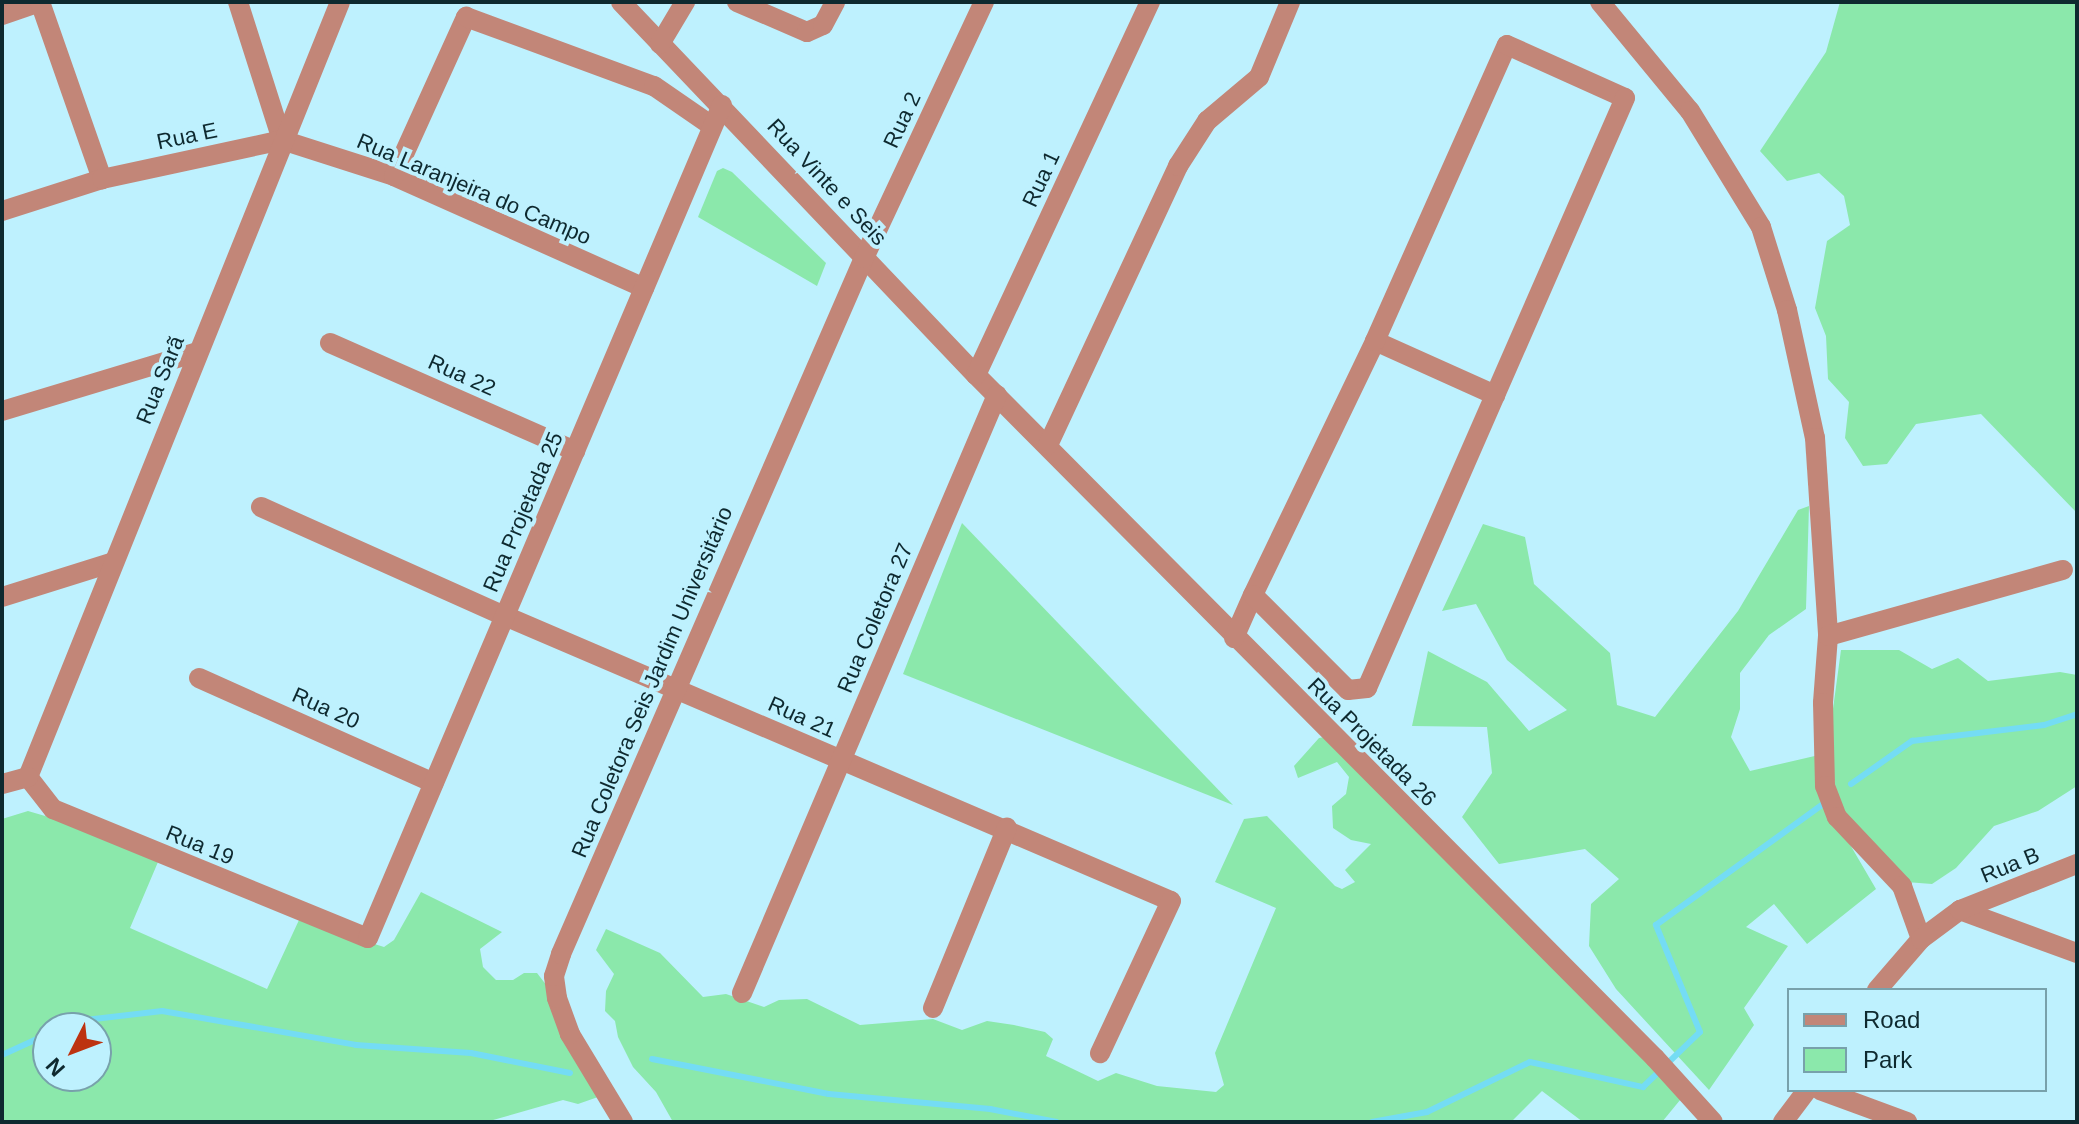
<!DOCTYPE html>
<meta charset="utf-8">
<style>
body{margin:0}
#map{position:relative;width:2079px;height:1124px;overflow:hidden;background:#bef1fe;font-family:Arial,sans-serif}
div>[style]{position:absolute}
.green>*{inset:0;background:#8be8ab}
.stream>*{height:6px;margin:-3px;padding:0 3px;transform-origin:3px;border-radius:3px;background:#74dcf4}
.minor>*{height:20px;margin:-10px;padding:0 10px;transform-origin:10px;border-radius:10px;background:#c28678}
span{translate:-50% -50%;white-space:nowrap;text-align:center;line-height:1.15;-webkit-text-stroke:8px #bef1fe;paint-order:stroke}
.street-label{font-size:22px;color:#0e292f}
.frame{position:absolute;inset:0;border:4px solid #0e292f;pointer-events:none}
.legend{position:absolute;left:1787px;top:988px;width:260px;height:104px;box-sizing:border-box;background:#bef1fe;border:2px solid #78a1ab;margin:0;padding:10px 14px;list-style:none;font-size:24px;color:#0e292f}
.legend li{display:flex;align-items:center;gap:16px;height:40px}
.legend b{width:40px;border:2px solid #78a1ab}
.north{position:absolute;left:32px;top:1012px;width:80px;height:80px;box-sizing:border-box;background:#bef1fe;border:2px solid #78a1ab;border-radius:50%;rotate:228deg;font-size:22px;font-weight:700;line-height:32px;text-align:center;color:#0e292f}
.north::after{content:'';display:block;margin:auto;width:28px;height:36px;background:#bd3310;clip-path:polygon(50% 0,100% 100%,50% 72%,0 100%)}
</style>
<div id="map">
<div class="green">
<div style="clip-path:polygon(1840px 2px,2077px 2px,2077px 513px,1981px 414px,1916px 424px,1887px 464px,1863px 466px,1845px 438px,1849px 402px,1828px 379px,1826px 336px,1815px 308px,1827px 241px,1850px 225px,1844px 196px,1819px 173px,1787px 181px,1760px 151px,1826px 52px)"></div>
<div style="clip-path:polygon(723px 168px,732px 172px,826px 263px,817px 286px,698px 217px,717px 171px)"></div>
<div style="clip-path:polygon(1809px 506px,1806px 609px,1769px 635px,1740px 673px,1740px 709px,1731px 737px,1750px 771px,1819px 755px,1834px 813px,1835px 783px,1827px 753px,1841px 650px,1899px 650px,1932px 669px,1958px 658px,1988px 681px,2060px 672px,2077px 675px,2077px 786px,2038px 811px,1994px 826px,1956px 868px,1932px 884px,1906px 882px,1838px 824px,1876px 889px,1807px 944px,1774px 904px,1746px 927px,1788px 946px,1744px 1008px,1754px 1025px,1709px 1090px,1616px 989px,1589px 946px,1591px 904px,1619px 879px,1585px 849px,1499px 864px,1462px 817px,1492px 773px,1487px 727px,1412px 726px,1428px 651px,1487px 682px,1529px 731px,1567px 710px,1507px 660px,1476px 604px,1442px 611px,1483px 524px,1525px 537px,1534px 584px,1610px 653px,1617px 705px,1655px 717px,1738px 611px,1798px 510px)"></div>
<div style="clip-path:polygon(962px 523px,1233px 805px,903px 674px)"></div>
<div style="clip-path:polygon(1330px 736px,1685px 1094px,1662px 1122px,1583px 1122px,1542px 1091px,1511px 1122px,673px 1122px,656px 1092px,633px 1067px,618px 1037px,615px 1021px,605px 1011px,606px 991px,614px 974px,596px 950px,606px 929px,660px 953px,703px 997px,726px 994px,764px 1007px,779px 1000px,807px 999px,860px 1025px,933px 1019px,962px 1030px,987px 1021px,1014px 1025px,1045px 1032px,1053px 1039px,1046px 1056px,1098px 1081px,1116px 1073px,1157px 1086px,1216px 1092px,1224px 1085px,1215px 1053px,1276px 908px,1215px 882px,1244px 819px,1267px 816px,1335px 886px,1342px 889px,1355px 882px,1345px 870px,1371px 844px,1351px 840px,1333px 828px,1332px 806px,1346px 794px,1349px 777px,1337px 762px,1298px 778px,1294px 766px,1319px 738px)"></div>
<div style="clip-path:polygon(evenodd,28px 811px,69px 823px,158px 862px,130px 928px,267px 989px,299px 920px,384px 947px,394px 940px,421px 892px,502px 932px,480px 949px,483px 967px,496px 980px,513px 980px,524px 973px,537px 973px,547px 986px,598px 1097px,578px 1104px,563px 1100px,486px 1122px,2px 1122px,2px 819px,28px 811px,48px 1028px,96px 1028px,96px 1076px,48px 1076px,48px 1028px)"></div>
</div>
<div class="stream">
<div style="left:1851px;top:784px;width:75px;rotate:-35.2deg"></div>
<div style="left:1912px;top:741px;width:133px;rotate:-6.9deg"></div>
<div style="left:2044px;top:725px;width:35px;rotate:-18deg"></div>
<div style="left:62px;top:1028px;width:17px;rotate:-25deg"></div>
<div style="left:77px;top:1021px;width:86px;rotate:-6.7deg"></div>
<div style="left:162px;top:1011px;width:197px;rotate:9.9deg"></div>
<div style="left:356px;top:1045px;width:115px;rotate:4deg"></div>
<div style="left:471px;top:1053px;width:101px;rotate:11.4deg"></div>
<div style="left:2px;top:1055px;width:51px;rotate:-24.5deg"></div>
<div style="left:652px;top:1059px;width:180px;rotate:11.2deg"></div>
<div style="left:829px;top:1094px;width:162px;rotate:5.3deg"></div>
<div style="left:990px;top:1109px;width:68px;rotate:11deg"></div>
<div style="left:1372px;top:1122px;width:56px;rotate:-10.3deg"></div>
<div style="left:1427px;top:1112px;width:114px;rotate:-25.9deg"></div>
<div style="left:1530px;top:1062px;width:116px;rotate:12.5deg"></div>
<div style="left:1643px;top:1087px;width:79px;rotate:-44deg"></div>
<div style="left:1700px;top:1032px;width:116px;rotate:-112.4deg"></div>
<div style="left:1656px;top:925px;width:211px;rotate:-35.9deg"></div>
</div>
<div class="minor">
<div style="left:238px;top:2px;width:145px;rotate:72.3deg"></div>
<div style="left:621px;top:2px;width:515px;rotate:46.42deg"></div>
<div style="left:976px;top:375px;width:963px;rotate:45.17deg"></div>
<div style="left:1655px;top:1058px;width:86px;rotate:47.8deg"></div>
<div style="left:737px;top:2px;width:76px;rotate:23.2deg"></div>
<div style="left:807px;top:32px;width:17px;rotate:-24deg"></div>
<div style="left:823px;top:25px;width:26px;rotate:-62deg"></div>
<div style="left:1600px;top:2px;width:141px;rotate:50.5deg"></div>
<div style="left:1690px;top:111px;width:136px;rotate:58.5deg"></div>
<div style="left:1761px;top:227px;width:87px;rotate:72.6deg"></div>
<div style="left:1787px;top:310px;width:131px;rotate:77.7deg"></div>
<div style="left:1815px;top:438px;width:198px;rotate:86.2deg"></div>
<div style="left:1828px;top:636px;width:67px;rotate:94.3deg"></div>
<div style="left:1823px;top:703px;width:83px;rotate:88.6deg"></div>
<div style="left:1825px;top:786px;width:33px;rotate:69deg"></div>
<div style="left:1837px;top:817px;width:95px;rotate:46.7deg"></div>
<div style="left:1902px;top:886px;width:56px;rotate:70.3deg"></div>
<div style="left:2px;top:15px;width:40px;rotate:-18.9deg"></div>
<div style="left:40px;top:2px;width:188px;rotate:70.7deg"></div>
<div style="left:660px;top:44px;width:49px;rotate:-59.2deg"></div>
<div style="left:282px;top:140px;width:118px;rotate:17.8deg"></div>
<div style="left:394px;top:176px;width:274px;rotate:24.1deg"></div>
<div style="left:394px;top:176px;width:175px;rotate:-65.6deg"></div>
<div style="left:466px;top:17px;width:200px;rotate:20.2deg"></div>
<div style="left:654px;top:86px;width:70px;rotate:34.6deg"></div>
<div style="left:2px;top:211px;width:105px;rotate:-17.7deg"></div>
<div style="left:102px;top:179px;width:184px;rotate:-12.2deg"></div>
<div style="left:1375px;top:341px;width:132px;rotate:24.2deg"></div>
<div style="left:330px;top:343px;width:268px;rotate:23.8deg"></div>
<div style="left:976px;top:375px;width:412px;rotate:-65deg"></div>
<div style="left:2px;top:411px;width:205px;rotate:-16.8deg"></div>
<div style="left:1048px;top:445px;width:308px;rotate:-65deg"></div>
<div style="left:1178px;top:166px;width:54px;rotate:-57.2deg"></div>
<div style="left:1207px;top:121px;width:68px;rotate:-40.2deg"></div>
<div style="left:1259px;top:77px;width:81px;rotate:-67.5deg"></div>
<div style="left:261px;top:507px;width:267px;rotate:24.1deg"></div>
<div style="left:505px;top:616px;width:724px;rotate:23.17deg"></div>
<div style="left:1171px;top:901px;width:168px;rotate:115deg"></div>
<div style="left:2px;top:597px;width:117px;rotate:-17.4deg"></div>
<div style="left:1828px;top:636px;width:244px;rotate:-15.7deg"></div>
<div style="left:1234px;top:638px;width:47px;rotate:-66.2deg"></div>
<div style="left:1253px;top:595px;width:282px;rotate:-64.3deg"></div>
<div style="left:1375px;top:341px;width:324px;rotate:-66deg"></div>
<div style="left:1507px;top:45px;width:129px;rotate:24.2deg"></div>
<div style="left:1625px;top:98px;width:644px;rotate:113.62deg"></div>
<div style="left:1367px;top:688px;width:19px;rotate:174deg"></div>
<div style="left:1348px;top:690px;width:134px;rotate:-135deg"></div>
<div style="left:199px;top:678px;width:257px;rotate:24.1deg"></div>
<div style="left:28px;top:777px;width:41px;rotate:52deg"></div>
<div style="left:53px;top:809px;width:340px;rotate:22.3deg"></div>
<div style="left:368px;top:938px;width:905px;rotate:-66.98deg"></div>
<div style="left:28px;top:777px;width:835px;rotate:-68.07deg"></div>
<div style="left:2px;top:784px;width:27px;rotate:-15deg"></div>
<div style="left:1960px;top:910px;width:125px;rotate:20.2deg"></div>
<div style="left:1877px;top:990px;width:67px;rotate:-49.2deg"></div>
<div style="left:1921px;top:939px;width:49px;rotate:-36.6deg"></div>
<div style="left:1960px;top:910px;width:126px;rotate:-21.5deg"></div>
<div style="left:742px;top:993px;width:650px;rotate:-66.91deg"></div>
<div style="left:933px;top:1008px;width:195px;rotate:-67.7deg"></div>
<div style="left:1820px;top:1090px;width:93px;rotate:20.2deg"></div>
<div style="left:623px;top:1122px;width:103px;rotate:-121.1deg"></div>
<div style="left:570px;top:1034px;width:38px;rotate:-110deg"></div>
<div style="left:557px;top:998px;width:22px;rotate:-98deg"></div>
<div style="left:554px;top:976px;width:23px;rotate:-72deg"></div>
<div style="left:561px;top:954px;width:759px;rotate:-66.47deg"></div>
<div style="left:864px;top:258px;width:283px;rotate:-64.9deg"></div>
<div style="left:1783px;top:1122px;width:40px;rotate:-53deg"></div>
</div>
<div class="street-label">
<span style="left:902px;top:120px;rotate:-65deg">Rua 2</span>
<span style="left:187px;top:136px;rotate:-12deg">Rua E</span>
<span style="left:1041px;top:179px;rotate:-65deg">Rua 1</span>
<span style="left:827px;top:182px;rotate:47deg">Rua Vinte e Seis</span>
<span style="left:474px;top:189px;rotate:23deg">Rua Laranjeira do Campo</span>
<span style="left:462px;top:375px;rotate:24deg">Rua 22</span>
<span style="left:160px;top:380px;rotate:-68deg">Rua Sarã</span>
<span style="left:523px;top:512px;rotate:-67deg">Rua Projetada 25</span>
<span style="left:875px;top:618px;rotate:-67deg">Rua Coletora 27</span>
<span style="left:652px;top:682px;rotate:-67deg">Rua Coletora Seis Jardim Universitário</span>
<span style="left:326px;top:708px;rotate:24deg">Rua 20</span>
<span style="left:802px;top:717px;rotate:24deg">Rua 21</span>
<span style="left:1372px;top:742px;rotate:45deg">Rua Projetada 26</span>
<span style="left:200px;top:845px;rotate:22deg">Rua 19</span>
<span style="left:2010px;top:865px;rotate:-22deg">Rua B</span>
</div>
<div class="frame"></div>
<ul class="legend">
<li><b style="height:10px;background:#c28678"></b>Road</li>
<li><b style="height:22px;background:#8be8ab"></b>Park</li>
</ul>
<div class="north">N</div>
</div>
